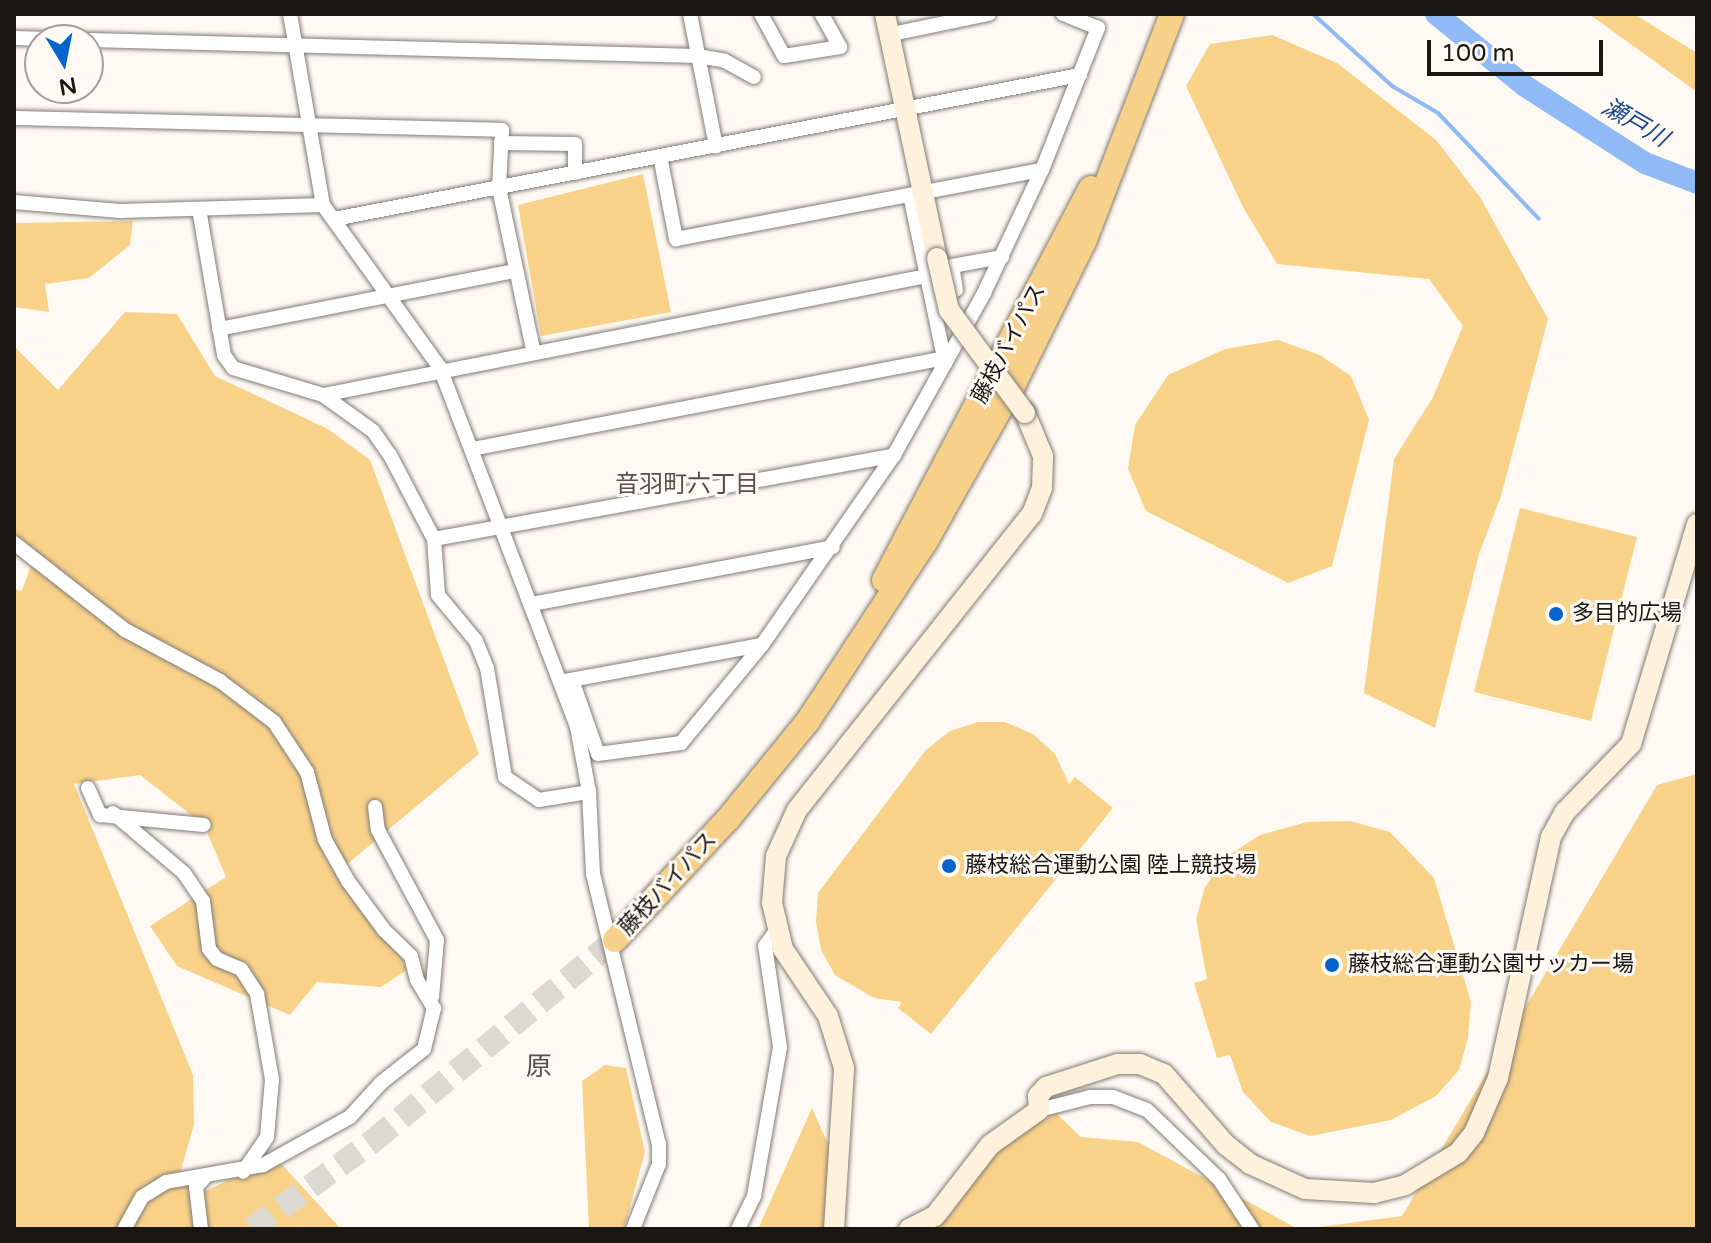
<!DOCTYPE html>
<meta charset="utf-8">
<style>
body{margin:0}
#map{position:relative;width:1711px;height:1243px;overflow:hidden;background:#fefaf3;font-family:"Varela Round","Noto Sans JP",sans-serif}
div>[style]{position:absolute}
.green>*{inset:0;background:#f9d28a}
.stream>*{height:4px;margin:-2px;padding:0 2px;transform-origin:2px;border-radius:2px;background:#8fbaf5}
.river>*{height:22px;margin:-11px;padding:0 11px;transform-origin:11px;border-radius:11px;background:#8fbaf5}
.highway-tunnel>*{height:24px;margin-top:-12px;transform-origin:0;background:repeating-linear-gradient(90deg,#dcd8d2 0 24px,transparent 0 36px)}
.roads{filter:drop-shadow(0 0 2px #807b74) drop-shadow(0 0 2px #807b74)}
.street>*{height:14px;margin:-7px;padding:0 7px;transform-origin:7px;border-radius:7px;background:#fff}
.secondary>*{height:20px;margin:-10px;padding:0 10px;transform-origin:10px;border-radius:10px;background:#fdf1dc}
.highway>*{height:24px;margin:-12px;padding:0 12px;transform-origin:12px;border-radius:12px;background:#f7d089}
.bridges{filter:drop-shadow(0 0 2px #807b74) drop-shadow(0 0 2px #807b74)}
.secondary-bridge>*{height:20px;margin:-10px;padding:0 10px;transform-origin:10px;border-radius:10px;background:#fdf1dc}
.dots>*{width:22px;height:22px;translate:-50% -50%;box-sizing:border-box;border:4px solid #fefaf3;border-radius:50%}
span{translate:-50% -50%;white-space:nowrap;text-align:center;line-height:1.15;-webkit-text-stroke:6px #fefaf3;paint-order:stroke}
.street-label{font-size:22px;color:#191714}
.poi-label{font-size:22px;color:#191714}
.left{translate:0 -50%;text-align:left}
.water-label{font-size:24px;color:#174a8b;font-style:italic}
.neighbourhood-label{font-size:24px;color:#55514a}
.quarter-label{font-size:26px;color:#55514a}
.frame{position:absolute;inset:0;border:16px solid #191714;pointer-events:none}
.north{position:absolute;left:24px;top:24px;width:80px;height:80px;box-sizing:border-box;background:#fefaf3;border:2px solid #a29f9a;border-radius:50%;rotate:170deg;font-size:22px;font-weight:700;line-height:32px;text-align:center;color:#191714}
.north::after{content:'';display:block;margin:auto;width:28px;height:36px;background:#0264cc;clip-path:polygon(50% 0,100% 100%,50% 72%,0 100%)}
.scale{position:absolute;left:1427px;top:40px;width:176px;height:36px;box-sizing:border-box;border:4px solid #191714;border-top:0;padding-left:10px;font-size:24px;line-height:28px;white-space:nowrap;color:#191714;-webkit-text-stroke:6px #fefaf3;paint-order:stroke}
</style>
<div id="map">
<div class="green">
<div style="clip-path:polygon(1589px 14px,1634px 14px,1697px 53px,1697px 92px)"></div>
<div style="clip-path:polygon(1272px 35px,1337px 63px,1436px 140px,1480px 197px,1548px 319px,1501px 496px,1479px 554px,1435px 728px,1364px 693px,1394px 459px,1433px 397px,1463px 326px,1429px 279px,1277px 264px,1243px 207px,1186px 86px,1210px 44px)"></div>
<div style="clip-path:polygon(643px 174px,671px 312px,541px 336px,518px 205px)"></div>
<div style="clip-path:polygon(133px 221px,130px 245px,89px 278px,45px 284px,49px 312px,14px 307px,14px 223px)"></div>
<div style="clip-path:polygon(125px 312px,177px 314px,215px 376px,328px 429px,370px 460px,479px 754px,339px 871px,397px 946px,407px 970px,381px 987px,317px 982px,290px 1015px,177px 966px,150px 926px,226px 877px,204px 825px,140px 775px,74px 784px,193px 1075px,194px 1125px,178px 1180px,201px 1193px,276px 1158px,341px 1229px,14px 1229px,14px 589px,22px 591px,31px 565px,14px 554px,14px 346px,58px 390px)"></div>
<div style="clip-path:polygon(1278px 340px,1320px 355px,1351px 376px,1369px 420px,1332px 566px,1288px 583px,1146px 511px,1128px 469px,1135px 425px,1168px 375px,1225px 349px)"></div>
<div style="clip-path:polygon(1520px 508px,1637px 537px,1591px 721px,1474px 692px)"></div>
<div style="clip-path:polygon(978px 722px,1005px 722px,1033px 734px,1055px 754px,1069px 784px,1075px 777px,1113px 808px,931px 1034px,898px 1008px,902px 1002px,874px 998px,835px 975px,821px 950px,816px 922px,818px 893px,926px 750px,950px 731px)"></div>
<div style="clip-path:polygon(1697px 774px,1697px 1229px,1304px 1229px,1402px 1216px,1657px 785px)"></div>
<div style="clip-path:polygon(1350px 821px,1390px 832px,1434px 878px,1471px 1002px,1468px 1038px,1459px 1070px,1436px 1096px,1391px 1120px,1310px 1136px,1271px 1122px,1243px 1092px,1230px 1055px,1217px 1058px,1194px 983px,1207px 979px,1196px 919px,1205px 887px,1226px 857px,1260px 835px,1307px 822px)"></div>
<div style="clip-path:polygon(605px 1065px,626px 1068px,645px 1152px,624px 1229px,589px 1229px,582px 1081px)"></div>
<div style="clip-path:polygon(812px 1108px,834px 1157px,829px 1229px,758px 1229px)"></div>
<div style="clip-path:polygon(1056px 1113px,1081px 1137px,1138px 1142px,1298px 1229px,931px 1229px,949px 1216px,994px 1155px,1019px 1131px)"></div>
</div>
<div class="stream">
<div style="left:1313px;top:14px;width:107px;rotate:42.3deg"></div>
<div style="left:1392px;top:86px;width:53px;rotate:30.4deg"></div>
<div style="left:1438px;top:113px;width:146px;rotate:46.4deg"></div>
</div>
<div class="river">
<div style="left:1436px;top:14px;width:114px;rotate:39deg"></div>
<div style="left:1525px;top:86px;width:143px;rotate:32.7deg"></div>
<div style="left:1645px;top:163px;width:56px;rotate:21deg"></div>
</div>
<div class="highway-tunnel">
<div style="left:252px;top:1229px;width:150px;rotate:-36deg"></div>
<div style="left:373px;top:1141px;width:315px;rotate:-39.7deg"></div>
</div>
<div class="roads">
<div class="street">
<div style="left:290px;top:14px;width:194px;rotate:80.2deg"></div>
<div style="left:323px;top:205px;width:201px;rotate:54.3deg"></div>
<div style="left:440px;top:368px;width:384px;rotate:69.1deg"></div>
<div style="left:577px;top:727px;width:66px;rotate:79.5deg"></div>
<div style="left:589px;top:792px;width:82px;rotate:87.2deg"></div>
<div style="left:593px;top:874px;width:278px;rotate:76.3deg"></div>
<div style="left:659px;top:1144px;width:20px;rotate:90deg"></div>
<div style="left:659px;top:1164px;width:70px;rotate:111.8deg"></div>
<div style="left:690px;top:14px;width:135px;rotate:78.9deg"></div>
<div style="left:761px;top:14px;width:48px;rotate:61.3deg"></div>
<div style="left:784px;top:56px;width:57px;rotate:-9.1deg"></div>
<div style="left:840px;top:47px;width:38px;rotate:-119deg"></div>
<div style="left:892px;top:34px;width:99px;rotate:-11.7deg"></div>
<div style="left:14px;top:38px;width:684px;rotate:1.51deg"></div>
<div style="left:698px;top:56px;width:27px;rotate:10deg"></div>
<div style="left:725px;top:61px;width:33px;rotate:29deg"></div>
<div style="left:14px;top:118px;width:488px;rotate:1.4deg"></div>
<div style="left:502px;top:130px;width:58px;rotate:93deg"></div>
<div style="left:499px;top:188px;width:166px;rotate:78.1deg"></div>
<div style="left:501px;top:143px;width:74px;rotate:0.8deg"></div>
<div style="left:575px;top:144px;width:29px;rotate:90deg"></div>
<div style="left:660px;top:156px;width:85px;rotate:79.1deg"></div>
<div style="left:676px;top:239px;width:372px;rotate:-10.7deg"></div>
<div style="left:910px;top:195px;width:172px;rotate:78.2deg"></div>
<div style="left:14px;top:202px;width:106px;rotate:4.9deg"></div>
<div style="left:120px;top:211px;width:203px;rotate:-1.7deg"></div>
<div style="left:199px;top:209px;width:148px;rotate:80.3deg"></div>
<div style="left:224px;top:355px;width:16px;rotate:55deg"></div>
<div style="left:233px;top:368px;width:94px;rotate:16.7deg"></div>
<div style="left:323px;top:395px;width:62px;rotate:35.8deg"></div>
<div style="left:373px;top:431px;width:29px;rotate:55deg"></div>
<div style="left:390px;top:455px;width:95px;rotate:62.4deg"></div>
<div style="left:434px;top:539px;width:56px;rotate:85.9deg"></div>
<div style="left:438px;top:595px;width:60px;rotate:50.4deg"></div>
<div style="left:476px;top:641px;width:29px;rotate:68deg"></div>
<div style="left:487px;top:668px;width:110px;rotate:80.6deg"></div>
<div style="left:505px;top:777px;width:41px;rotate:34.1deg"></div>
<div style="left:539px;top:800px;width:51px;rotate:-9.1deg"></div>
<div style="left:334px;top:219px;width:760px;rotate:-10.93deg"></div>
<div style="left:956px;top:290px;width:24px;rotate:-99deg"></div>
<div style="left:952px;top:266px;width:51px;rotate:-10.2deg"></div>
<div style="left:219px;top:329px;width:303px;rotate:-11.1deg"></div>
<div style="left:323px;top:395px;width:616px;rotate:-11.15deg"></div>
<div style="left:472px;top:449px;width:481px;rotate:-10.9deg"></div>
<div style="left:434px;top:539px;width:468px;rotate:-10.3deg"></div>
<div style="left:14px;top:543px;width:141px;rotate:38.1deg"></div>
<div style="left:125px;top:630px;width:108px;rotate:28.2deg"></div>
<div style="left:220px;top:681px;width:68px;rotate:37.2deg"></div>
<div style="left:274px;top:722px;width:60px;rotate:56.6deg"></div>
<div style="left:307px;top:772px;width:70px;rotate:75.2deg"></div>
<div style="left:325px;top:840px;width:47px;rotate:60.7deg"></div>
<div style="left:348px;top:881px;width:61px;rotate:53.7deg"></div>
<div style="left:384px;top:930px;width:37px;rotate:44deg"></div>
<div style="left:411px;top:956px;width:25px;rotate:76deg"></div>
<div style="left:417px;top:980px;width:33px;rotate:59deg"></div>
<div style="left:434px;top:1008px;width:42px;rotate:103.7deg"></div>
<div style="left:424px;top:1049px;width:55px;rotate:141.7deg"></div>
<div style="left:381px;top:1083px;width:46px;rotate:132.4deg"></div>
<div style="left:350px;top:1117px;width:99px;rotate:151.1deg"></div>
<div style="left:263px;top:1165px;width:98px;rotate:170.1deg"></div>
<div style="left:166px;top:1182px;width:28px;rotate:148deg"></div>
<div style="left:142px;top:1197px;width:37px;rotate:119deg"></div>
<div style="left:532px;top:604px;width:306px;rotate:-10.7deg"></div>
<div style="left:572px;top:680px;width:78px;rotate:70.6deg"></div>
<div style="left:598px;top:754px;width:84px;rotate:-7.5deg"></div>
<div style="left:681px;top:743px;width:127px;rotate:-50.4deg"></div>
<div style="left:762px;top:645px;width:231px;rotate:-55.2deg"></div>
<div style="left:894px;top:455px;width:185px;rotate:-60.9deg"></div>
<div style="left:984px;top:293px;width:136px;rotate:-64.8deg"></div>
<div style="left:1042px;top:170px;width:153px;rotate:-68.5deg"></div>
<div style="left:1098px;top:28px;width:38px;rotate:-158deg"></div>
<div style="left:565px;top:681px;width:200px;rotate:-10.4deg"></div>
<div style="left:88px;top:788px;width:30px;rotate:66deg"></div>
<div style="left:100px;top:815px;width:104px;rotate:5.5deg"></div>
<div style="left:375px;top:807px;width:23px;rotate:83deg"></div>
<div style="left:378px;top:830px;width:125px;rotate:61.8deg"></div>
<div style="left:437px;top:940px;width:57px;rotate:95deg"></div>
<div style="left:113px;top:813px;width:93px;rotate:40.2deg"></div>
<div style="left:184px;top:873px;width:34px;rotate:56deg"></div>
<div style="left:203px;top:901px;width:48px;rotate:82.9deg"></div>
<div style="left:209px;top:949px;width:13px;rotate:51deg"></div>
<div style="left:217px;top:959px;width:26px;rotate:23deg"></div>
<div style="left:241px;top:969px;width:30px;rotate:57deg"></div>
<div style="left:257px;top:994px;width:86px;rotate:80deg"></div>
<div style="left:272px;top:1079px;width:58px;rotate:94.9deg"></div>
<div style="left:267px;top:1137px;width:42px;rotate:124.4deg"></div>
<div style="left:1039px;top:1110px;width:53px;rotate:-14.3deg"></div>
<div style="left:1090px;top:1097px;width:23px"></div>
<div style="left:1113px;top:1097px;width:36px;rotate:21deg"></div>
<div style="left:1147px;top:1110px;width:100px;rotate:43.8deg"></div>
<div style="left:1219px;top:1179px;width:60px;rotate:56.6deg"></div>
<div style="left:201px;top:1229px;width:42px;rotate:-96.8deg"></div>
<div style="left:196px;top:1187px;width:13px;rotate:-48deg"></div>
<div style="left:738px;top:1229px;width:37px;rotate:-64deg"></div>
<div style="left:754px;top:1196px;width:151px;rotate:-80.1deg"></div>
<div style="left:780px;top:1047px;width:102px;rotate:-98.4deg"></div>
<div style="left:765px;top:946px;width:22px;rotate:-54deg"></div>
</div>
<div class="secondary">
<div style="left:885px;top:14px;width:249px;rotate:78deg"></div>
<div style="left:834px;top:1229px;width:161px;rotate:-86.4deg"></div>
<div style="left:844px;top:1068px;width:54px;rotate:-107.1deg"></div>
<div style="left:828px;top:1016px;width:81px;rotate:-123.9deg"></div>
<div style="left:783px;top:949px;width:47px;rotate:-103.4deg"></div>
<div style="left:772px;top:903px;width:47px;rotate:-85.1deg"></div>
<div style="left:776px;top:856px;width:51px;rotate:-65.5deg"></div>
<div style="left:797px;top:810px;width:378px;rotate:-51.6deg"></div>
<div style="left:1032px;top:514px;width:28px;rotate:-69deg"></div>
<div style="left:1042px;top:488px;width:32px;rotate:-88deg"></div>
<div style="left:1043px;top:456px;width:47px;rotate:-112.7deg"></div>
<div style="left:909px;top:1229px;width:29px;rotate:-27deg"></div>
<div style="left:935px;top:1216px;width:90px;rotate:-52.2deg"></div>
<div style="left:990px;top:1145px;width:60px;rotate:-35.5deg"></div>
<div style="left:1039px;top:1110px;width:14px;rotate:-94deg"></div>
<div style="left:1038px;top:1096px;width:12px;rotate:-48deg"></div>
<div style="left:1046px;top:1087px;width:75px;rotate:-17.9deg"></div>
<div style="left:1117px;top:1064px;width:23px"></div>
<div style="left:1140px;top:1064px;width:26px;rotate:23deg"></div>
<div style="left:1164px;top:1074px;width:94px;rotate:48.9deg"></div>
<div style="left:1226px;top:1145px;width:31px;rotate:38deg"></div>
<div style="left:1250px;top:1164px;width:60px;rotate:24.4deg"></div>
<div style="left:1305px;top:1189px;width:69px;rotate:3.3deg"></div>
<div style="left:1374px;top:1193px;width:32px;rotate:-14deg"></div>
<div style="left:1405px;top:1185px;width:62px;rotate:-31.1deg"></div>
<div style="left:1458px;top:1153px;width:26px;rotate:-51deg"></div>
<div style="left:1474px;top:1133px;width:60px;rotate:-66.4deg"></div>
<div style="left:1498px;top:1078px;width:247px;rotate:-77.6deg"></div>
<div style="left:1551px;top:837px;width:29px;rotate:-61deg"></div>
<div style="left:1565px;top:812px;width:95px;rotate:-45.9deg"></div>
<div style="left:1631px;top:744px;width:230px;rotate:-73.3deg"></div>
</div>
<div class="highway">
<div style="left:884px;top:580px;width:443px;rotate:-62.2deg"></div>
<div style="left:615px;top:940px;width:166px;rotate:-47deg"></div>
<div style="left:728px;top:819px;width:127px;rotate:-50.8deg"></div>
<div style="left:808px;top:721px;width:215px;rotate:-56.8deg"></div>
<div style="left:926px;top:541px;width:178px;rotate:-60.7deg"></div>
<div style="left:1013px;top:386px;width:161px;rotate:-63.8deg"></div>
<div style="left:1084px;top:242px;width:244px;rotate:-68.9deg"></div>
</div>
</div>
<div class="bridges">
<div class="secondary-bridge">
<div style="left:937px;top:258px;width:53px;rotate:77deg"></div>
<div style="left:949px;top:310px;width:128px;rotate:53.6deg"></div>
</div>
</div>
<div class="dots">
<div style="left:1556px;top:614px;background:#0264cc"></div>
<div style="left:949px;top:866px;background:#0264cc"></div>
<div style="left:1332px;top:965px;background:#0264cc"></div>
</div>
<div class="street-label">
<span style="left:1009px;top:344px;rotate:-62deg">藤枝バイパス</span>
<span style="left:668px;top:884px;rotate:-47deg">藤枝バイパス</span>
</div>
<div class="poi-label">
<span class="left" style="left:1572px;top:614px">多目的広場</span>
<span class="left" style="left:965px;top:866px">藤枝総合運動公園 陸上競技場</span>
<span class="left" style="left:1348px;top:965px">藤枝総合運動公園サッカー場</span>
</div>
<div class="water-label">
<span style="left:1635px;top:123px;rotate:30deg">瀬戸川</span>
</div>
<div class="neighbourhood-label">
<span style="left:687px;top:485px">音羽町六丁目</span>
</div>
<div class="quarter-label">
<span style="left:539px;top:1067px">原</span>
</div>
<div class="frame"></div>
<div class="north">N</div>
<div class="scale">100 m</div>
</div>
